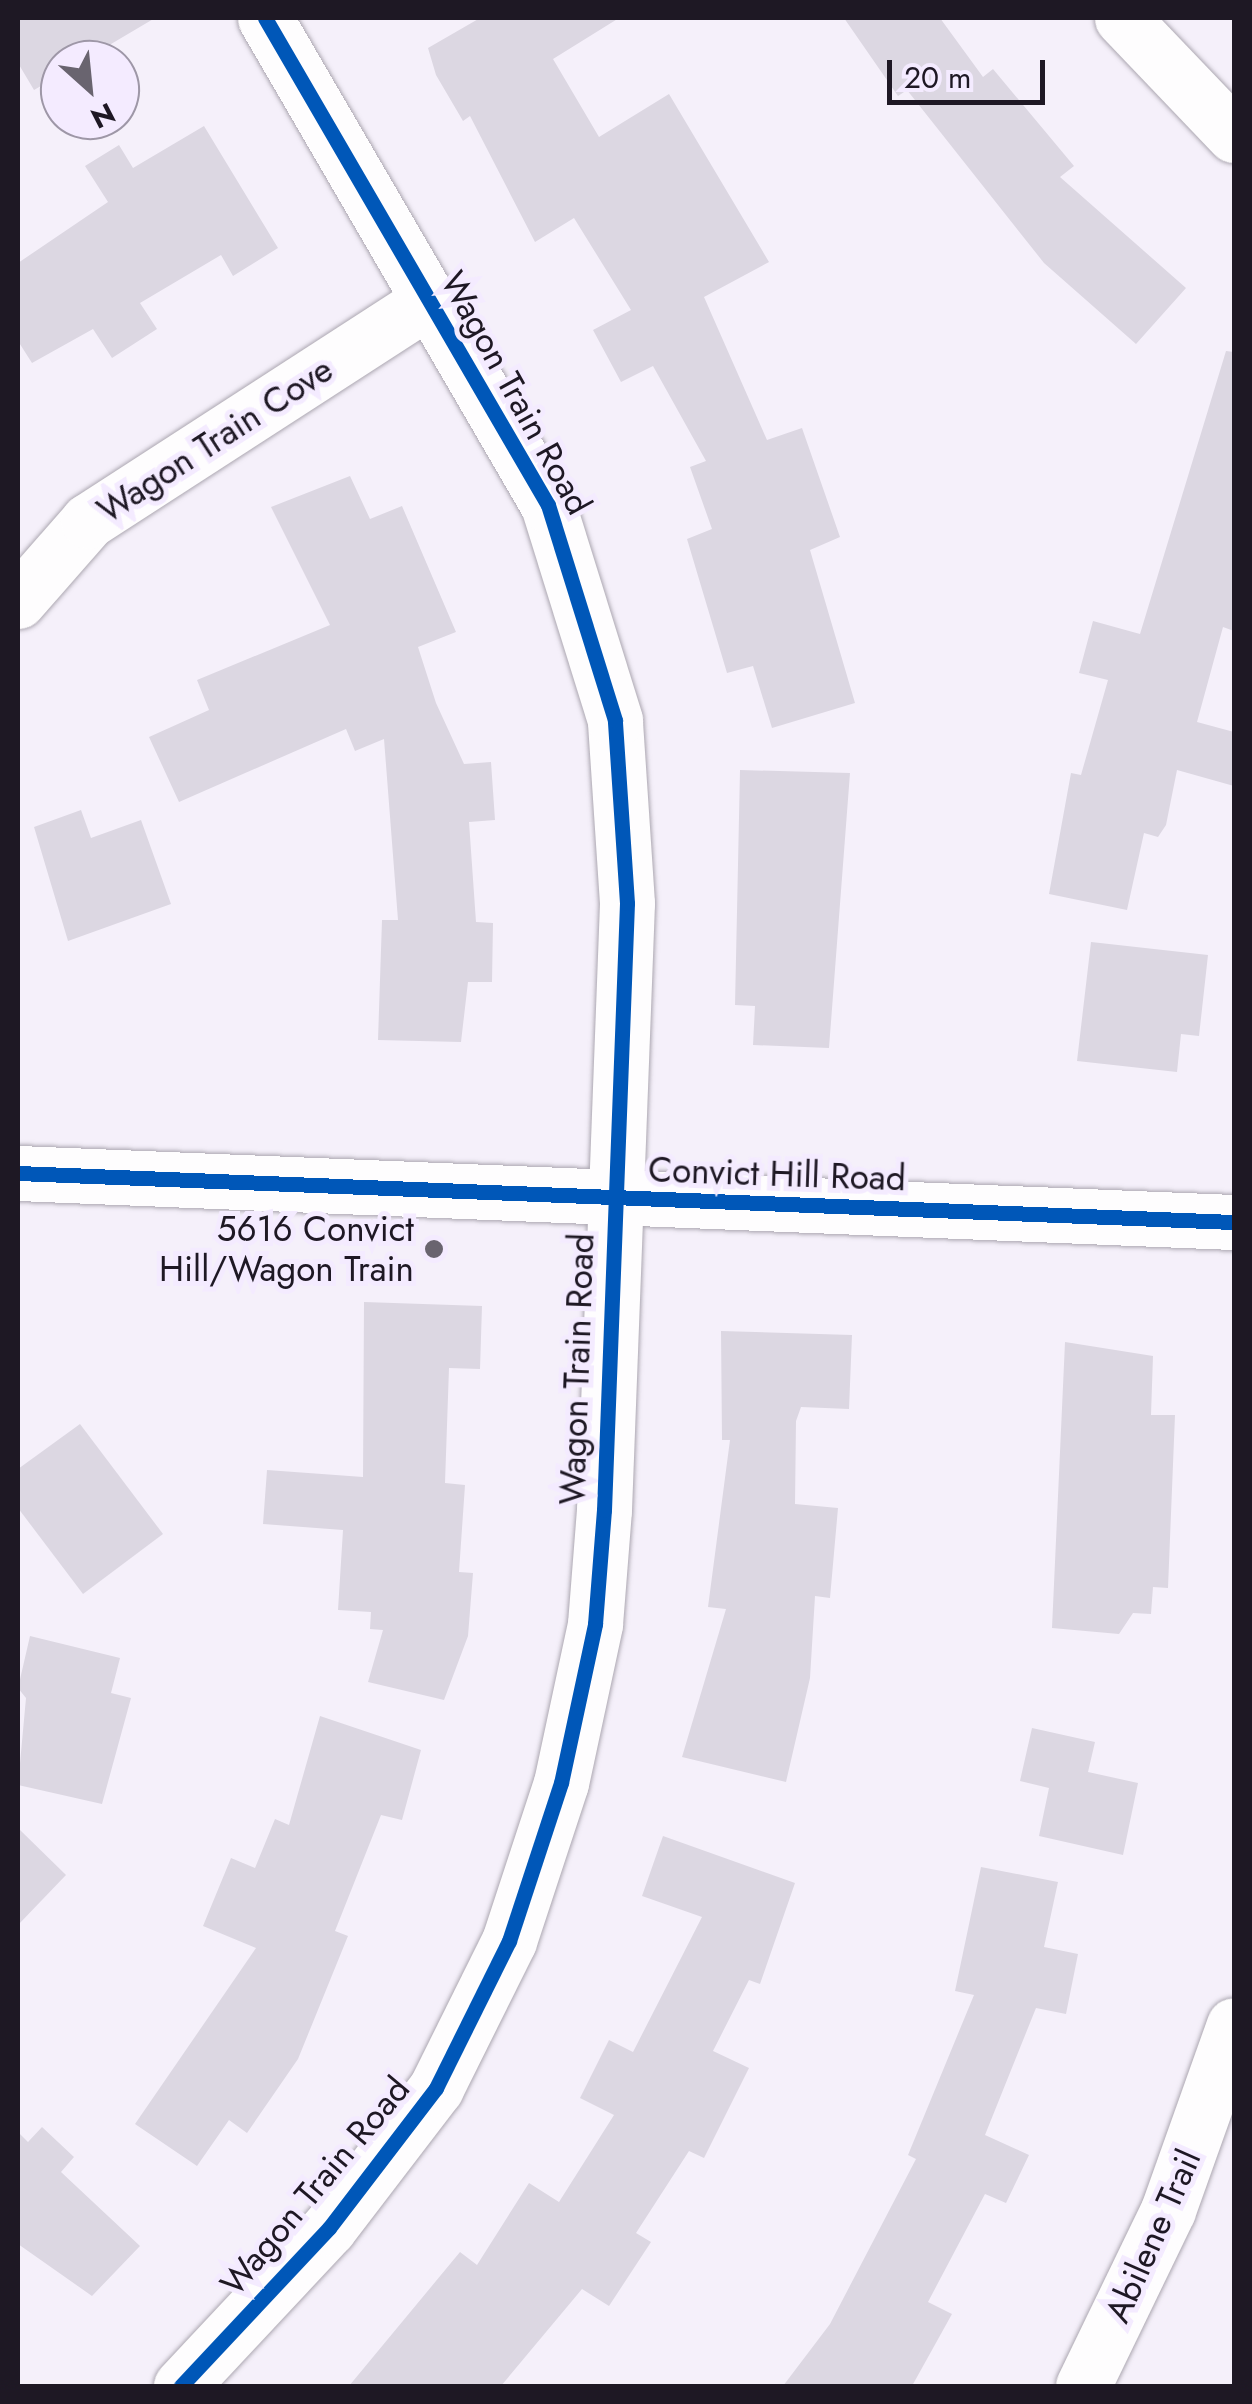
<!DOCTYPE html>
<style>
body{margin:0}
#map{position:relative;width:1252px;height:2404px;overflow:hidden;background:#f5f0fa;font-family:Jost,sans-serif}
div>[style]{position:absolute}
.building>*{inset:0;background:#dcd7e2}
.roads{filter:drop-shadow(0 0 2px #aca7b1) drop-shadow(0 0 2px #aca7b1)}
.minor>*{height:55px;margin:-27.5px;padding:0 27.5px;transform-origin:27.5px;border-radius:27.5px;background:#fefdfe}
.cycleway>*{height:15px;margin:-7.5px;padding:0 7.5px;transform-origin:7.5px;border-radius:7.5px;background:#0057b8}
.dots>*{width:28px;height:28px;translate:-50% -50%;box-sizing:border-box;border:5px solid #f4ebff;border-radius:50%}
span{translate:-50% -50%;white-space:nowrap;text-align:center;line-height:1.15;-webkit-text-stroke:10px #f4ebff;paint-order:stroke}
.street-label{font-size:35px;color:#1e1824}
.poi-label{font-size:35px;color:#1e1824}
.right{translate:-100% -50%;text-align:right}
.frame{position:absolute;inset:0;border:20px solid #1e1824;pointer-events:none}
.north{position:absolute;left:40px;top:40px;width:100px;height:100px;box-sizing:border-box;background:#f4ebff;border:2px solid #9e97a7;border-radius:50%;rotate:153deg;font-size:28px;font-weight:700;line-height:40px;text-align:center;color:#1e1824}
.north::after{content:'';display:block;margin:auto;width:35px;height:45px;background:#69646f;clip-path:polygon(50% 0,100% 100%,50% 72%,0 100%)}
.scale{position:absolute;left:887px;top:60px;width:158px;height:45px;box-sizing:border-box;border:5px solid #1e1824;border-top:0;padding-left:12px;font-size:30px;line-height:35px;white-space:nowrap;color:#1e1824;-webkit-text-stroke:8px #f4ebff;paint-order:stroke}
</style>
<div id="map">
<div class="building">
<div style="clip-path:polygon(18px 18px,155px 18px,84px 60px,60px 60px,60px 75px,34px 90px,18px 63px)"></div>
<div style="clip-path:polygon(480px 18px,619px 18px,553px 59px,599px 137px,669px 94px,769px 262px,704px 297px,767px 440px,802px 428px,840px 537px,810px 550px,855px 703px,772px 728px,753px 666px,727px 673px,687px 539px,712px 529px,690px 467px,706px 461px,653px 366px,621px 382px,593px 330px,631px 310px,574px 218px,535px 242px,470px 116px,463px 121px,436px 75px,428px 48px)"></div>
<div style="clip-path:polygon(844px 18px,940px 18px,983px 77px,993px 69px,1074px 166px,1060px 177px,1186px 288px,1136px 344px,1044px 263px,907px 90px,898px 96px)"></div>
<div style="clip-path:polygon(204px 126px,278px 248px,233px 276px,221px 255px,140px 303px,157px 329px,112px 358px,93px 329px,32px 363px,18px 341px,18px 263px,108px 202px,85px 166px,119px 145px,133px 168px)"></div>
<div style="clip-path:polygon(1226px 351px,1234px 352px,1234px 631px,1223px 627px,1197px 722px,1234px 732px,1234px 786px,1177px 770px,1166px 825px,1158px 837px,1144px 833px,1127px 910px,1049px 894px,1071px 773px,1081px 775px,1108px 680px,1079px 673px,1093px 621px,1140px 634px)"></div>
<div style="clip-path:polygon(350px 476px,370px 519px,402px 506px,456px 632px,418px 647px,436px 703px,464px 764px,491px 762px,495px 820px,469px 822px,476px 922px,493px 923px,492px 982px,468px 982px,461px 1042px,378px 1040px,382px 920px,398px 920px,384px 739px,355px 751px,346px 729px,179px 802px,149px 737px,209px 710px,197px 680px,330px 625px,271px 507px)"></div>
<div style="clip-path:polygon(740px 770px,850px 773px,829px 1048px,753px 1045px,755px 1006px,735px 1005px)"></div>
<div style="clip-path:polygon(81px 810px,91px 838px,141px 820px,171px 904px,68px 941px,34px 827px)"></div>
<div style="clip-path:polygon(1091px 942px,1208px 955px,1199px 1036px,1181px 1034px,1177px 1072px,1077px 1061px)"></div>
<div style="clip-path:polygon(364px 1302px,482px 1306px,480px 1369px,449px 1368px,445px 1483px,465px 1485px,459px 1572px,473px 1573px,468px 1636px,444px 1700px,368px 1682px,383px 1630px,370px 1629px,371px 1612px,338px 1610px,343px 1530px,263px 1524px,267px 1470px,363px 1477px)"></div>
<div style="clip-path:polygon(721px 1331px,852px 1335px,849px 1409px,801px 1407px,796px 1421px,795px 1504px,838px 1508px,830px 1598px,815px 1596px,810px 1678px,786px 1782px,682px 1757px,726px 1609px,708px 1607px,730px 1440px,722px 1440px)"></div>
<div style="clip-path:polygon(1065px 1342px,1153px 1356px,1151px 1415px,1175px 1415px,1168px 1588px,1153px 1587px,1151px 1614px,1133px 1613px,1119px 1634px,1052px 1628px)"></div>
<div style="clip-path:polygon(80px 1424px,163px 1534px,83px 1594px,18px 1508px,18px 1469px)"></div>
<div style="clip-path:polygon(30px 1636px,120px 1658px,111px 1693px,131px 1698px,102px 1804px,18px 1785px,26px 1698px,18px 1688px)"></div>
<div style="clip-path:polygon(320px 1716px,421px 1750px,402px 1820px,381px 1815px,335px 1931px,348px 1936px,298px 2059px,247px 2133px,229px 2120px,197px 2166px,135px 2124px,256px 1948px,203px 1926px,231px 1858px,255px 1868px,275px 1819px,289px 1825px)"></div>
<div style="clip-path:polygon(1032px 1728px,1095px 1742px,1088px 1772px,1138px 1783px,1123px 1855px,1039px 1836px,1049px 1788px,1020px 1781px)"></div>
<div style="clip-path:polygon(18px 1828px,66px 1875px,18px 1925px)"></div>
<div style="clip-path:polygon(663px 1836px,795px 1883px,760px 1984px,749px 1980px,713px 2051px,749px 2068px,704px 2158px,689px 2151px,636px 2233px,651px 2242px,609px 2306px,582px 2289px,501px 2386px,349px 2386px,460px 2252px,477px 2265px,529px 2183px,559px 2202px,614px 2115px,580px 2098px,609px 2040px,633px 2052px,702px 1917px,642px 1896px)"></div>
<div style="clip-path:polygon(981px 1867px,1058px 1882px,1044px 1947px,1078px 1954px,1066px 2014px,1036px 2008px,985px 2135px,1029px 2155px,1006px 2203px,985px 2194px,928px 2302px,952px 2314px,912px 2386px,783px 2386px,830px 2324px,916px 2159px,908px 2155px,974px 1995px,955px 1991px)"></div>
<div style="clip-path:polygon(42px 2127px,74px 2157px,61px 2172px,140px 2246px,92px 2296px,18px 2244px,18px 2132px,28px 2142px)"></div>
</div>
<div class="roads">
<div class="minor">
<div style="left:1122px;top:18px;width:162px;rotate:46.3deg"></div>
<div style="left:18px;top:601px;width:106px;rotate:-48.8deg"></div>
<div style="left:88px;top:521px;width:409px;rotate:-32.9deg"></div>
<div style="left:18px;top:1173px;width:1217px;rotate:2.31deg"></div>
<div style="left:181px;top:2386px;width:216px;rotate:-46.9deg"></div>
<div style="left:329px;top:2228px;width:176px;rotate:-52.6deg"></div>
<div style="left:436px;top:2088px;width:164px;rotate:-63.6deg"></div>
<div style="left:509px;top:1941px;width:166px;rotate:-71.8deg"></div>
<div style="left:561px;top:1783px;width:163px;rotate:-77.9deg"></div>
<div style="left:595px;top:1624px;width:114px;rotate:-85.5deg"></div>
<div style="left:604px;top:1510px;width:607px;rotate:-87.83deg"></div>
<div style="left:627px;top:903px;width:183px;rotate:-93.8deg"></div>
<div style="left:615px;top:720px;width:225px;rotate:-107.3deg"></div>
<div style="left:548px;top:505px;width:563px;rotate:-120.16deg"></div>
<div style="left:1083px;top:2386px;width:195px;rotate:-64.2deg"></div>
<div style="left:1168px;top:2210px;width:196px;rotate:-70.4deg"></div>
</div>
</div>
<div class="cycleway">
<div style="left:18px;top:1173px;width:1217px;rotate:2.31deg"></div>
<div style="left:181px;top:2386px;width:216px;rotate:-46.9deg"></div>
<div style="left:329px;top:2228px;width:176px;rotate:-52.6deg"></div>
<div style="left:436px;top:2088px;width:164px;rotate:-63.6deg"></div>
<div style="left:509px;top:1941px;width:166px;rotate:-71.8deg"></div>
<div style="left:561px;top:1783px;width:163px;rotate:-77.9deg"></div>
<div style="left:595px;top:1624px;width:114px;rotate:-85.5deg"></div>
<div style="left:604px;top:1510px;width:607px;rotate:-87.83deg"></div>
<div style="left:627px;top:903px;width:183px;rotate:-93.8deg"></div>
<div style="left:615px;top:720px;width:225px;rotate:-107.3deg"></div>
<div style="left:548px;top:505px;width:563px;rotate:-120.16deg"></div>
</div>
<div class="dots">
<div style="left:434px;top:1249px;background:#69646f"></div>
</div>
<div class="street-label">
<span style="left:516px;top:393px;rotate:61deg">Wagon Train Road</span>
<span style="left:215px;top:440px;rotate:-33deg">Wagon Train Cove</span>
<span style="left:777px;top:1174px;rotate:2deg">Convict Hill Road</span>
<span style="left:577px;top:1369px;rotate:-88deg">Wagon Train Road</span>
<span style="left:315px;top:2186px;rotate:-50deg">Wagon Train Road</span>
<span style="left:1153px;top:2236px;rotate:-66deg">Abilene Trail</span>
</div>
<div class="poi-label">
<span class="right" style="left:414px;top:1249px">5616 Convict<br>Hill/Wagon Train</span>
</div>
<div class="frame"></div>
<div class="north">N</div>
<div class="scale">20 m</div>
</div>
